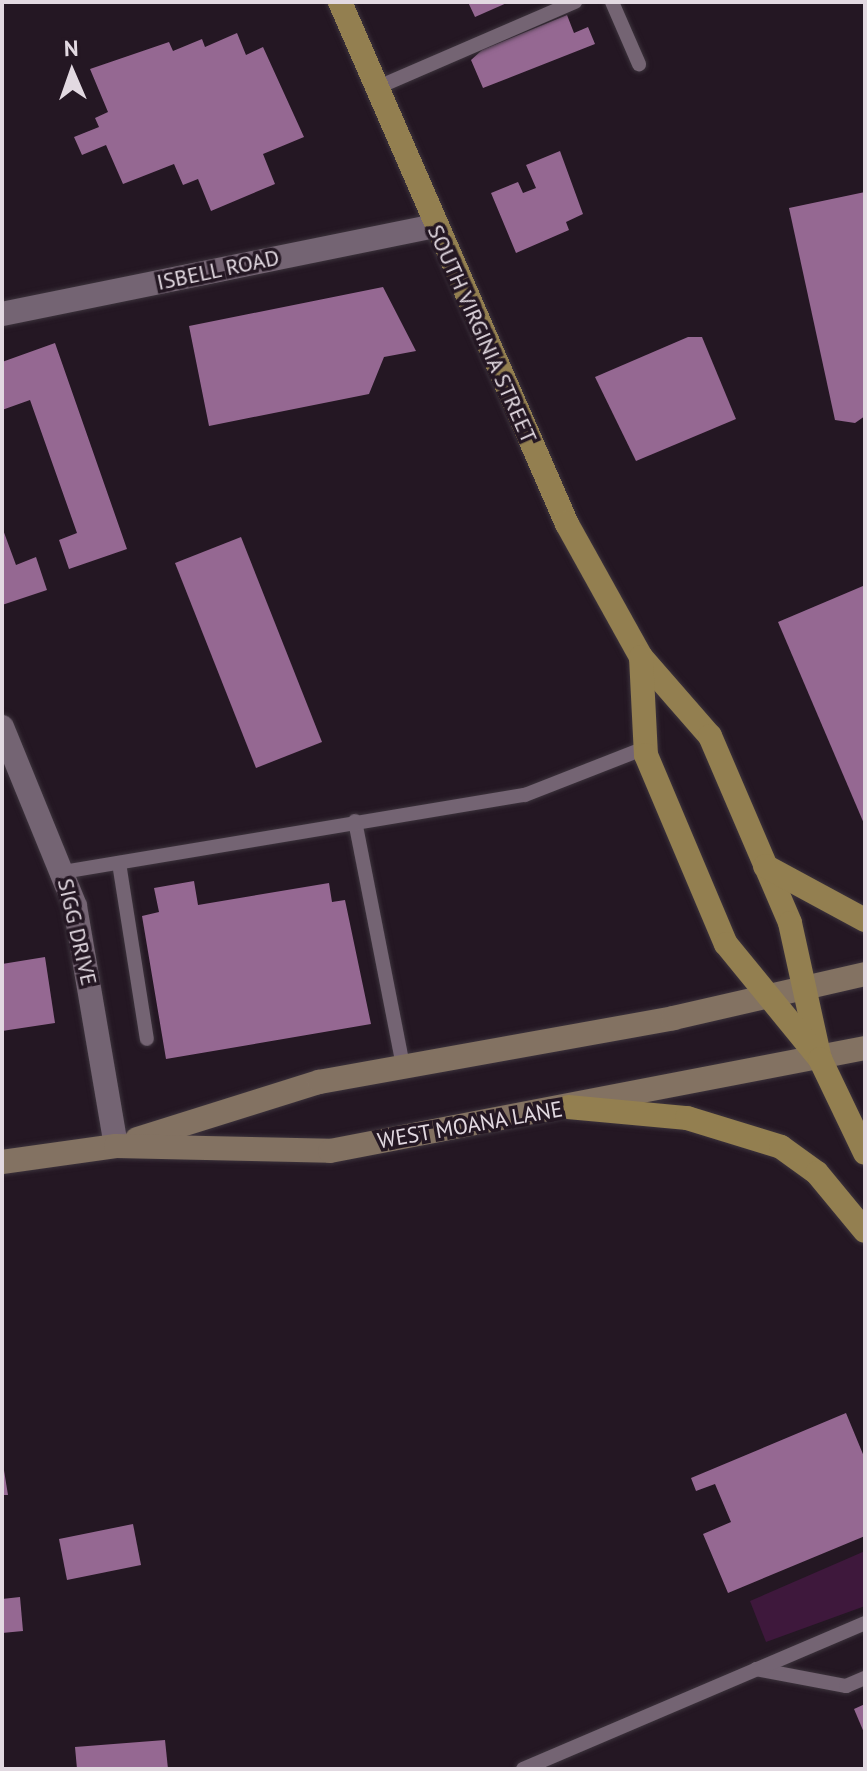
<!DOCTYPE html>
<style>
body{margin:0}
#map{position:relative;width:867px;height:1771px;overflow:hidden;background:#241723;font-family:"PT Sans",sans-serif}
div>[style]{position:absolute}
.green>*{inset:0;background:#3e183c}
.building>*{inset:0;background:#956892}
.roads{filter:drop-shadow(0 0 2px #3c333c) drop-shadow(0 0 2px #3c333c)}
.service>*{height:14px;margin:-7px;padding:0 7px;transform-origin:7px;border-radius:7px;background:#746473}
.minor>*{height:24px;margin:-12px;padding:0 12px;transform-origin:12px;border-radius:12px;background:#746473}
.secondary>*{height:24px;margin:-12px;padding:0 12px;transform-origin:12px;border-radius:12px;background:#837262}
.primary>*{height:24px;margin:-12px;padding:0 12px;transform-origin:12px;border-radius:12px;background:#937f50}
span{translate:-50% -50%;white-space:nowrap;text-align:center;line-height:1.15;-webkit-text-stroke:7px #241723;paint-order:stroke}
.street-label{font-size:22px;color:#e2d9e1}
.frame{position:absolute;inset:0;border:4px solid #e2d9e1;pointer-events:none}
.north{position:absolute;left:32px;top:32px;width:80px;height:80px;-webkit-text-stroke:6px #241723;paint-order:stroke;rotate:358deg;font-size:22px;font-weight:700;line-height:32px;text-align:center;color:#e2d9e1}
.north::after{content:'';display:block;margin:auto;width:28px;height:36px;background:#e2d9e1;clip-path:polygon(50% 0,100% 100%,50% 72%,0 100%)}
</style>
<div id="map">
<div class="green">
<div style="clip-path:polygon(865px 1551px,865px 1606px,766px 1642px,750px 1601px)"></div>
</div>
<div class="building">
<div style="clip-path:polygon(468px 2px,509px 2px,475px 17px)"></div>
<div style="clip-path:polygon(567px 15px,574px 33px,588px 27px,595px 44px,483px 88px,471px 60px,482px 50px)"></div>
<div style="clip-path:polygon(237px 33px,246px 55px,263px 47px,304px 137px,263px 154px,275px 184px,211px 211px,198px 179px,183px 185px,174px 164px,123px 184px,106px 145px,82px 155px,74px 137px,99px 127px,95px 118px,108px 112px,90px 69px,169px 42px,173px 51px,202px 39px,205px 47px)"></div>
<div style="clip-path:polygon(560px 151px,583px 214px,566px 222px,569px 230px,516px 253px,491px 193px,518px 182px,523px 193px,536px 188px,526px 165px)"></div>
<div style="clip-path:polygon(865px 192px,865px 416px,855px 423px,835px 420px,789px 208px)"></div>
<div style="clip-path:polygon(383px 287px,416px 351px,384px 357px,369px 394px,209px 426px,189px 326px)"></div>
<div style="clip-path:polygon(688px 337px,702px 337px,736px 419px,636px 461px,595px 377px)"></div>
<div style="clip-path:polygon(55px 343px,127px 549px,69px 569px,59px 540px,77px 533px,30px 400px,2px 410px,2px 362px)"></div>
<div style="clip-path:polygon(2px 527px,16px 565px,36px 557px,47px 590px,2px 605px)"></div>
<div style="clip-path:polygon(241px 537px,322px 742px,256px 768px,175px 563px)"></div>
<div style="clip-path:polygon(863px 586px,865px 590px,865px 826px,778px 622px)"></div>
<div style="clip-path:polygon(194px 881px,198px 905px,329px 883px,332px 902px,345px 900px,371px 1024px,166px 1059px,142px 916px,159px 912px,154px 888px)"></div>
<div style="clip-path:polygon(45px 957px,55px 1023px,2px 1031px,2px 964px)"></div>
<div style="clip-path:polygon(846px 1413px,865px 1459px,865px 1536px,728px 1593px,703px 1534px,731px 1522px,715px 1484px,696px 1491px,691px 1478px)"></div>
<div style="clip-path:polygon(2px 1458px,8px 1495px,2px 1495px)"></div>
<div style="clip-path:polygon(133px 1524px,141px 1565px,67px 1580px,59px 1539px)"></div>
<div style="clip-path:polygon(20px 1597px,23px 1631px,2px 1633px,2px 1599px)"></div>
<div style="clip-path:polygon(865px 1704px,865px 1735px,854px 1709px)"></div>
<div style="clip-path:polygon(165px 1740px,168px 1769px,77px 1769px,75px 1747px)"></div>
</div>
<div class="roads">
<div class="service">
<div style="left:612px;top:2px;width:68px;rotate:66.5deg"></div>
<div style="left:376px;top:88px;width:217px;rotate:-23.4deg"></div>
<div style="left:355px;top:821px;width:250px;rotate:78.9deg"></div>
<div style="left:119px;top:863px;width:178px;rotate:81deg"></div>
<div style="left:63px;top:872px;width:468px;rotate:-9.5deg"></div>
<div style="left:525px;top:795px;width:129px;rotate:-21.4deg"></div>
<div style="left:756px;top:1669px;width:92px;rotate:10.7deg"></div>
<div style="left:846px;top:1686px;width:21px;rotate:-23deg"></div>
<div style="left:523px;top:1769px;width:372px;rotate:-23.1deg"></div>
</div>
<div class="minor">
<div style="left:2px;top:314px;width:441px;rotate:-11.5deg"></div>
<div style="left:2px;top:727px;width:193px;rotate:67.8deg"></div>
<div style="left:75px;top:906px;width:243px;rotate:80.3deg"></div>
</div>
<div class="secondary">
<div style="left:137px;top:1139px;width:191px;rotate:-17.4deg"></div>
<div style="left:319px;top:1082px;width:360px;rotate:-10.2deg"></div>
<div style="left:673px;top:1018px;width:197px;rotate:-12.9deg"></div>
<div style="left:2px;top:1162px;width:115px;rotate:-8deg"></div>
<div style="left:116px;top:1146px;width:214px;rotate:1.3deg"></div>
<div style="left:330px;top:1151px;width:545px;rotate:-10.9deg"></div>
</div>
<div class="primary">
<div style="left:340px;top:2px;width:569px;rotate:66.5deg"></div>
<div style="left:567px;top:524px;width:152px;rotate:60.9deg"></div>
<div style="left:641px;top:657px;width:105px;rotate:48.9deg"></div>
<div style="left:710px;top:736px;width:203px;rotate:66.8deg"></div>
<div style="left:790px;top:923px;width:139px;rotate:77.6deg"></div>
<div style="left:641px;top:657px;width:98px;rotate:87.1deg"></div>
<div style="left:646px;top:755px;width:205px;rotate:67.1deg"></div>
<div style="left:726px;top:944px;width:149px;rotate:50.7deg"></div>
<div style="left:820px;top:1059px;width:104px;rotate:64.4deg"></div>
<div style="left:765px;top:866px;width:114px;rotate:28.4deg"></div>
<div style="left:568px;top:1107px;width:120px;rotate:5.3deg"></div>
<div style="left:687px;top:1118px;width:98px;rotate:17.1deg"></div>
<div style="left:781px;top:1147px;width:44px;rotate:35.8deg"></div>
<div style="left:817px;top:1173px;width:75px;rotate:50.4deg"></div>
</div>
</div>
<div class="street-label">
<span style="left:218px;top:270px;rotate:-12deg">ISBELL ROAD</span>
<span style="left:482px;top:334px;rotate:66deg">SOUTH VIRGINIA STREET</span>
<span style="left:77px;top:932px;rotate:77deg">SIGG DRIVE</span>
<span style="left:470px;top:1125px;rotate:-10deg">WEST MOANA LANE</span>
</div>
<div class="frame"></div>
<div class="north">N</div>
</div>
